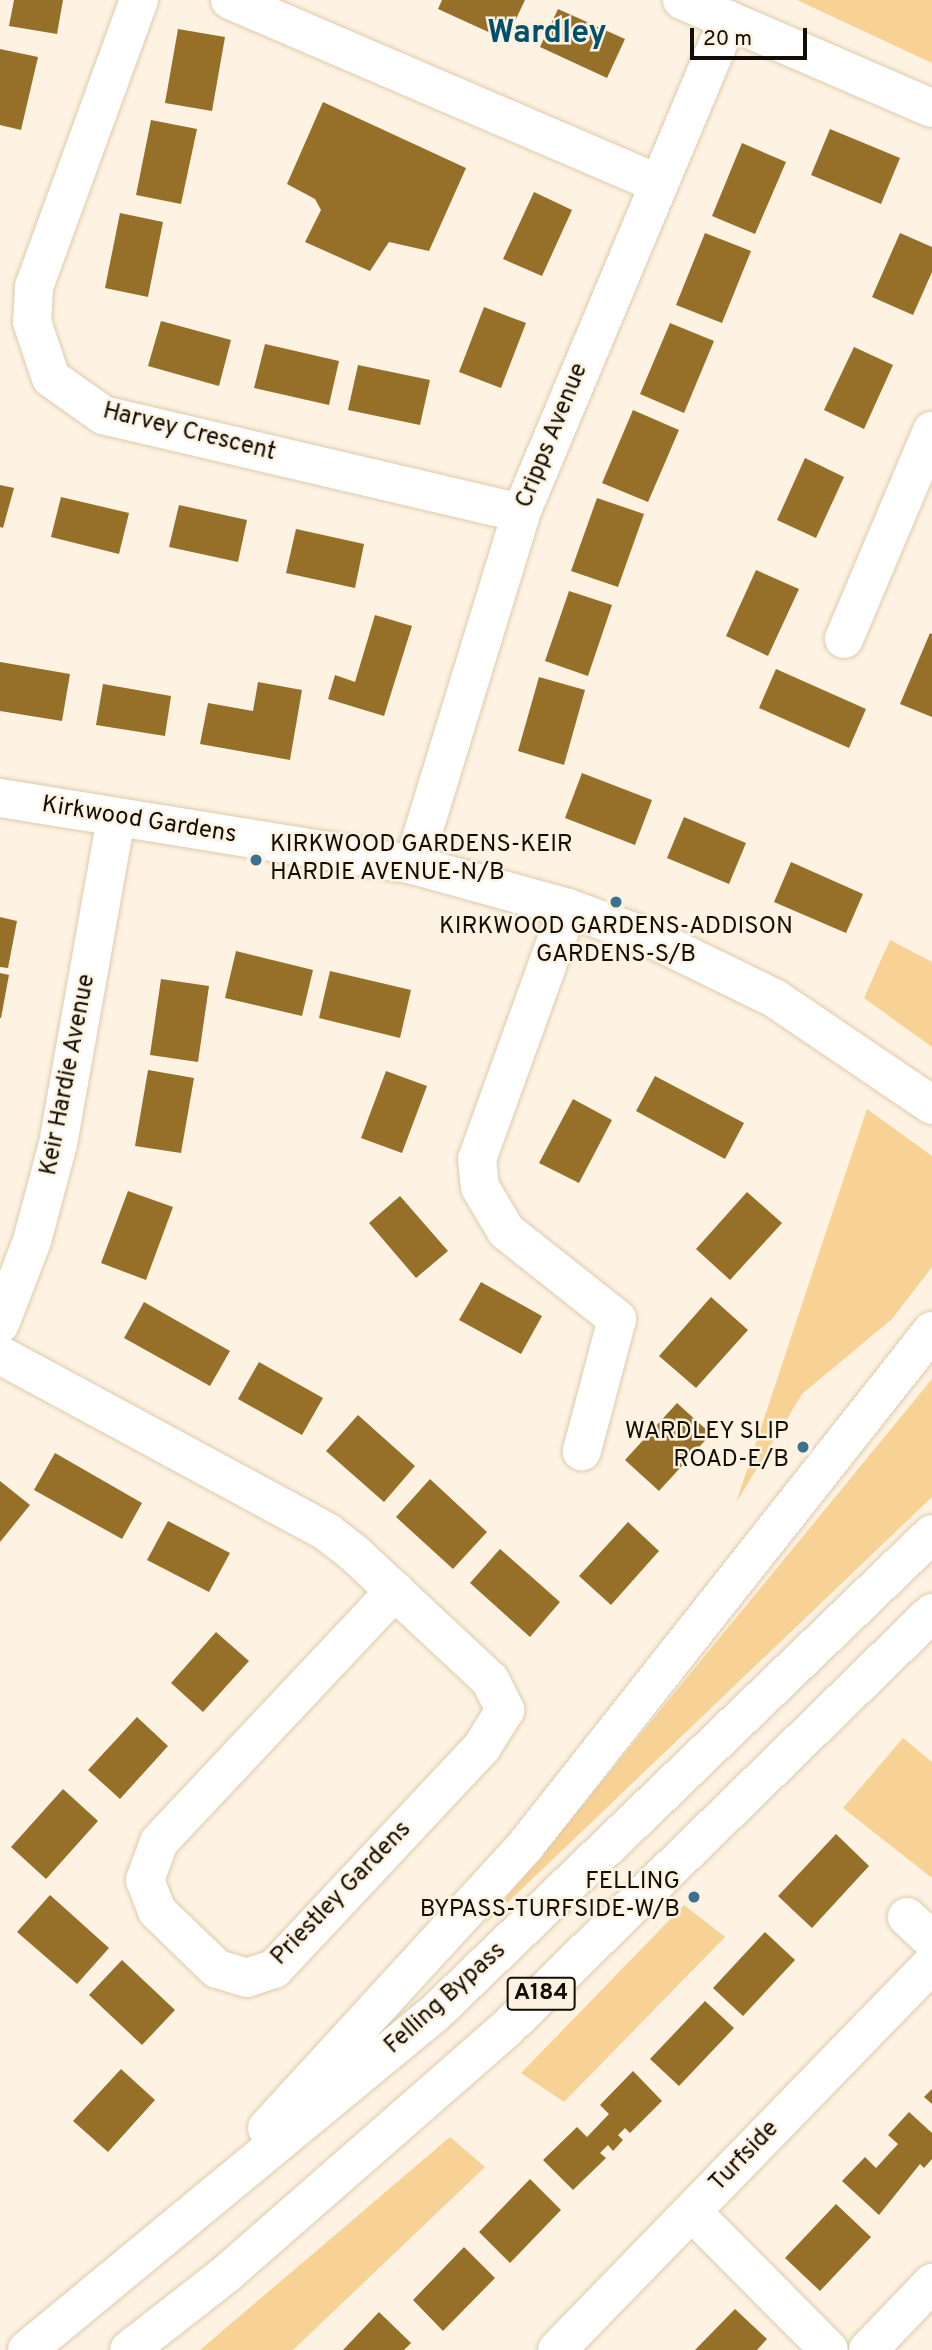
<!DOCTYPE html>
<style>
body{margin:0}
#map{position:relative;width:932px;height:2350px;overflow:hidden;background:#fef3e2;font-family:Overpass,sans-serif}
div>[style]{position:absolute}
.green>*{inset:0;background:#f8d294}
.building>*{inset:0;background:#967028}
.roads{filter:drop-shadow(0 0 2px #dccbae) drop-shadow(0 0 2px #dccbae)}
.minor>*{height:38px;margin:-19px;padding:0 19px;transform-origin:19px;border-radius:19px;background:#fff}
.highway>*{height:38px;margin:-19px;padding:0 19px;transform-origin:19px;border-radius:19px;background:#fff}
.dots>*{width:19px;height:19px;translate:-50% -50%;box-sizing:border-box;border:4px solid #fef3e2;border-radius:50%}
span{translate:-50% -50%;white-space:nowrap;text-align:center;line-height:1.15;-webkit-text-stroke:5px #fef3e2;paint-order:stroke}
.shield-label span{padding:2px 5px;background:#fef3e2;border:2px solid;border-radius:5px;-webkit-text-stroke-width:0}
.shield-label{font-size:23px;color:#130d05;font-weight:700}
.street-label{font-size:24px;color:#130d05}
.poi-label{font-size:24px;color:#130d05}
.left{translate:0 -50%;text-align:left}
.right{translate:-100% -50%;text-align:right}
.district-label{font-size:32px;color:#004f6b;font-weight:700}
.scale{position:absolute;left:690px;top:28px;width:117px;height:32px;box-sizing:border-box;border:4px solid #130d05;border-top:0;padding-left:9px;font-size:21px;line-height:24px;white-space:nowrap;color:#130d05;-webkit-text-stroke:5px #fef3e2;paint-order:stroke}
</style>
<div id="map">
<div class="green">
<div style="clip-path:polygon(797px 0,932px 0,932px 63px)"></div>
<div style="clip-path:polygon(890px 940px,932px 962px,932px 1047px,864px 998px)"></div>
<div style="clip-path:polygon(867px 1109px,932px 1156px,932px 1267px,892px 1319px,802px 1394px,736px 1503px)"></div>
<div style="clip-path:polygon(932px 1379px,932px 1497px,484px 1925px)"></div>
<div style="clip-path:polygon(903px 1738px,932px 1762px,932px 1878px,843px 1808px)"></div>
<div style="clip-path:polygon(684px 1905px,725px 1937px,564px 2102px,521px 2073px)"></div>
<div style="clip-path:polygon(450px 2137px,485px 2167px,293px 2350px,200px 2350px)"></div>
</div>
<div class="building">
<div style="clip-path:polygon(14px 0,63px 0,57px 34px,9px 26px)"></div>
<div style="clip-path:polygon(442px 0,525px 0,506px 40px,438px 9px)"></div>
<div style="clip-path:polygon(558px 9px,625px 39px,607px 78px,540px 47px)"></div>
<div style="clip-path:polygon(178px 29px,225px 37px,212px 111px,165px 103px)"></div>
<div style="clip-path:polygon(0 49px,38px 57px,21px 130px,0 125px)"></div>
<div style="clip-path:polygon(323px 102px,466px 168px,429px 251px,389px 242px,370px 271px,305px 242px,321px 210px,315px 199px,287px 184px)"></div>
<div style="clip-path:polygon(151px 120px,197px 129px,181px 204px,136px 195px)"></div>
<div style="clip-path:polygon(830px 129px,900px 158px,881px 204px,811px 175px)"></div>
<div style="clip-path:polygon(742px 143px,786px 162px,755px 234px,712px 216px)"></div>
<div style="clip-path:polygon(534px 192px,572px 210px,542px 276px,503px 259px)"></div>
<div style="clip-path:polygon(120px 213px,163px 222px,148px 297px,105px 288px)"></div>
<div style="clip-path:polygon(705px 233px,751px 251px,722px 323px,676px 305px)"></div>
<div style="clip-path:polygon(900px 233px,932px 247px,932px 272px,913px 315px,872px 297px)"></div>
<div style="clip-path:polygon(484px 307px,526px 323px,501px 388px,459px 372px)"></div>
<div style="clip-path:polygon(161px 321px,231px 340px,219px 386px,148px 366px)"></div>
<div style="clip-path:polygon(670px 323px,714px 341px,684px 413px,640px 394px)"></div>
<div style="clip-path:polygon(265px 344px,339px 361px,329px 405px,254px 388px)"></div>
<div style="clip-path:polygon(854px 347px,893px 365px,864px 429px,824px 410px)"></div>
<div style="clip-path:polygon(358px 365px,430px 380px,420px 425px,348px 410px)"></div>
<div style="clip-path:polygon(633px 410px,679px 430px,648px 502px,602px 483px)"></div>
<div style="clip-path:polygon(805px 458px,844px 477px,816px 538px,777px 520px)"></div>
<div style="clip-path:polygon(0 485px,14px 488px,3px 528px,0 527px)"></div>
<div style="clip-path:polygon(61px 497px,129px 513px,119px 554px,51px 537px)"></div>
<div style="clip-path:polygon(597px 498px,644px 514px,618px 587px,571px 571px)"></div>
<div style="clip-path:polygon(179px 505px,247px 520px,238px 562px,169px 547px)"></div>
<div style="clip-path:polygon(296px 529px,364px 544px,355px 588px,286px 573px)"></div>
<div style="clip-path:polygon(756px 570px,799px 589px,768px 656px,726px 636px)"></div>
<div style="clip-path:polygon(569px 591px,612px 605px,588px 676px,545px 661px)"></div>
<div style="clip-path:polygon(375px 615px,412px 626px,384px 716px,328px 699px,335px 675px,355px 682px)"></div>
<div style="clip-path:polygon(930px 633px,932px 634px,932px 717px,900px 704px)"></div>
<div style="clip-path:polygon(0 662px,70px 674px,62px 721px,0 711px)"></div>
<div style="clip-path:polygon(776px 669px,866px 709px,849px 748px,759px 708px)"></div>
<div style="clip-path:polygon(539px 677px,585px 690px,564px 765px,518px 751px)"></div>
<div style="clip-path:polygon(258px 682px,302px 690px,290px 760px,200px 744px,208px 703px,253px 711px)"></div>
<div style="clip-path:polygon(103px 684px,171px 696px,165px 736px,96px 725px)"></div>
<div style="clip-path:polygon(582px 773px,652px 800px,635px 845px,565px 818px)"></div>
<div style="clip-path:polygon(684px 817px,746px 843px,729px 884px,667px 858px)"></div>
<div style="clip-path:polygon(791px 862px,863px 894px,846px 933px,774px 902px)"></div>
<div style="clip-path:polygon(0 917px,17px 921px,8px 968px,0 967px)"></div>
<div style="clip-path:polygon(236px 951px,313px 970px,302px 1016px,225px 998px)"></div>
<div style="clip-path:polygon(330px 971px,411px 990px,400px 1038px,319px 1018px)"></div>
<div style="clip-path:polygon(0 973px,9px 975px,1px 1018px,0 1018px)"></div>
<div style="clip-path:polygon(161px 979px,209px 986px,198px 1062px,150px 1055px)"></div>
<div style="clip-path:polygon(148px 1070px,194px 1078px,181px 1153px,135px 1146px)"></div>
<div style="clip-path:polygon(386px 1071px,427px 1086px,402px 1153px,361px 1138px)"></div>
<div style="clip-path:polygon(655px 1076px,744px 1123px,725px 1159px,636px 1111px)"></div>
<div style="clip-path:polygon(573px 1099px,612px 1120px,579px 1183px,539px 1163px)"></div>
<div style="clip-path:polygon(128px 1191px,173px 1207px,146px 1280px,101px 1263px)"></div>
<div style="clip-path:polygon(747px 1192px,782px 1223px,730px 1280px,696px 1249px)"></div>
<div style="clip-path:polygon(400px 1196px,448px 1251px,416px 1278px,369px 1223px)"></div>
<div style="clip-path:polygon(481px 1282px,542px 1316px,521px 1354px,459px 1320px)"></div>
<div style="clip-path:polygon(711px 1297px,748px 1330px,696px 1388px,659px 1356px)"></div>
<div style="clip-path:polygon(144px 1302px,230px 1351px,210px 1386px,124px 1338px)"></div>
<div style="clip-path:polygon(259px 1362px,323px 1398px,302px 1435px,238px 1399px)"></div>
<div style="clip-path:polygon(677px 1403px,711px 1434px,659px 1491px,625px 1460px)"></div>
<div style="clip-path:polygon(358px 1415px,415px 1466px,384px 1502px,326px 1451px)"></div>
<div style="clip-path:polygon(55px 1453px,142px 1503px,122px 1539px,34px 1490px)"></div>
<div style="clip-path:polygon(430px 1479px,487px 1532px,453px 1569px,396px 1517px)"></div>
<div style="clip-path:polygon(0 1481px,30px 1505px,0 1542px)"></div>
<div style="clip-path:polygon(168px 1521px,230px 1553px,209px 1592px,147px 1560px)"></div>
<div style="clip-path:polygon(628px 1522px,659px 1551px,611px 1605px,579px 1576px)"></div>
<div style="clip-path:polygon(500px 1549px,560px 1602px,530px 1637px,470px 1583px)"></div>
<div style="clip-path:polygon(216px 1632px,249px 1661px,203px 1712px,171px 1683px)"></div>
<div style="clip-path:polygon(137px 1717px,168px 1746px,120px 1799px,88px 1770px)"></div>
<div style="clip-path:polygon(63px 1789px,98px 1821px,46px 1879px,11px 1847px)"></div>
<div style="clip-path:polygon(836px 1834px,869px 1866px,812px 1928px,778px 1896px)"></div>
<div style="clip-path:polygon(50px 1895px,109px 1948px,77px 1984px,17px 1932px)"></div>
<div style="clip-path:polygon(765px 1932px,795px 1960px,743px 2016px,713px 1988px)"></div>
<div style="clip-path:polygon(122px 1960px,175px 2010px,142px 2045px,89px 1995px)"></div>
<div style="clip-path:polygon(705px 2001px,734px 2028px,679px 2086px,650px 2059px)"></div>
<div style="clip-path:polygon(121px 2069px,155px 2100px,108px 2152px,73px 2121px)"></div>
<div style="clip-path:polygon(633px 2071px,662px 2101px,630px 2133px,625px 2128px,618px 2135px,623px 2140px,613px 2151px,608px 2145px,600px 2153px,606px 2158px,573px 2190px,543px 2160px,577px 2127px,587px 2137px,609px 2114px,600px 2105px)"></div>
<div style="clip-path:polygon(932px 2089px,932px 2104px,924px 2097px)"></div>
<div style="clip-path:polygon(909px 2112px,932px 2133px,932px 2159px,924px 2168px,920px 2164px,879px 2215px,842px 2181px,865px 2157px,876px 2168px,898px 2144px,888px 2135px)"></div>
<div style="clip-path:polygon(530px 2179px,561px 2210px,510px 2263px,479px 2232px)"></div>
<div style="clip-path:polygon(836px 2204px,871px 2237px,820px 2291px,785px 2258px)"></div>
<div style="clip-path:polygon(464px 2247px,495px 2278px,443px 2331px,413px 2300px)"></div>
<div style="clip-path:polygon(735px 2309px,767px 2339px,757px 2350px,695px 2350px)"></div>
<div style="clip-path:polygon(379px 2312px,411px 2343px,404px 2350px,343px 2350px)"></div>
</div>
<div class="roads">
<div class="minor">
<div style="left:139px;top:0;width:306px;rotate:110.1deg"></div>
<div style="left:34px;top:287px;width:35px;rotate:93deg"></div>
<div style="left:32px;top:322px;width:59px;rotate:71.3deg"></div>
<div style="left:51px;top:378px;width:64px;rotate:35.4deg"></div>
<div style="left:103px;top:415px;width:429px;rotate:13.2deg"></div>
<div style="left:230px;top:0;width:465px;rotate:23.2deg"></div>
<div style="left:682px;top:0;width:272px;rotate:23.4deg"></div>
<div style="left:844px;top:639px;width:226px;rotate:-67.1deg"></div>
<div style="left:0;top:798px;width:418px;rotate:9.2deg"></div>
<div style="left:413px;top:865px;width:161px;rotate:15.5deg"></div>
<div style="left:568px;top:908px;width:93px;rotate:20.2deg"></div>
<div style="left:655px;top:940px;width:132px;rotate:26deg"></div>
<div style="left:774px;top:998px;width:191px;rotate:34.1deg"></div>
<div style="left:413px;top:865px;width:368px;rotate:-72.9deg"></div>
<div style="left:521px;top:513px;width:535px;rotate:-67.22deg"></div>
<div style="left:568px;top:908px;width:267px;rotate:109.9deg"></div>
<div style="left:477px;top:1159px;width:28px;rotate:84deg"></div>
<div style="left:480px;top:1187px;width:51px;rotate:59.4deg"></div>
<div style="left:506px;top:1231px;width:142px;rotate:38.4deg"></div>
<div style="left:617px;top:1319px;width:137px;rotate:104.9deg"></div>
<div style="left:0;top:1324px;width:89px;rotate:-68.9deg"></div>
<div style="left:32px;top:1241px;width:100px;rotate:-75deg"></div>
<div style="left:58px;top:1144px;width:330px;rotate:-79.9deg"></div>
<div style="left:0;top:1355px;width:372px;rotate:28.4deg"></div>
<div style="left:327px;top:1532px;width:37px;rotate:38deg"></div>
<div style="left:356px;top:1555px;width:183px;rotate:43deg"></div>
<div style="left:490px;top:1680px;width:34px;rotate:63deg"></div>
<div style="left:505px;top:1710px;width:44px;rotate:121.9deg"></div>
<div style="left:482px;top:1747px;width:304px;rotate:133.1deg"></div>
<div style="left:274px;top:1969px;width:28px;rotate:162deg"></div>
<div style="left:247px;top:1978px;width:31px;rotate:-163deg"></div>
<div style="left:217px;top:1969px;width:83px;rotate:-136deg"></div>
<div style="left:157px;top:1911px;width:33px;rotate:-111deg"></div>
<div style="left:145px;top:1880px;width:40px;rotate:-69.8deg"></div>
<div style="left:159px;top:1842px;width:345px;rotate:-46.8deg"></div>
<div style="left:907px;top:1917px;width:34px;rotate:43deg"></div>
<div style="left:692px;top:2212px;width:194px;rotate:45.2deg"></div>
<div style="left:557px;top:2350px;width:538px;rotate:-45.83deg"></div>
<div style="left:868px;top:2350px;width:93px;rotate:-46.3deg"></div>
</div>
<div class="highway">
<div style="left:267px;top:2128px;width:384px;rotate:-47.5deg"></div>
<div style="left:526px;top:1845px;width:655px;rotate:-51.7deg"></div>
<div style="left:27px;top:2350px;width:529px;rotate:-39.56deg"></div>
<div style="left:435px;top:2013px;width:690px;rotate:-43.94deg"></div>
<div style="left:129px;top:2350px;width:122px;rotate:-38deg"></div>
<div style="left:225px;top:2275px;width:375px;rotate:-41.2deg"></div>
<div style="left:507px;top:2028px;width:594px;rotate:-44.32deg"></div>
</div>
</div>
<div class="dots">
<div style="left:256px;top:860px;background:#39728c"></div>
<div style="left:616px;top:902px;background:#39728c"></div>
<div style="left:803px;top:1447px;background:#39728c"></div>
<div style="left:694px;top:1897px;background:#39728c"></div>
</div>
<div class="shield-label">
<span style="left:541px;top:1994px">A184</span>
</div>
<div class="street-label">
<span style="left:189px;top:433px;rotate:14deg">Harvey Crescent</span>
<span style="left:553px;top:436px;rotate:-68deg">Cripps Avenue</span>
<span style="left:139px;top:821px;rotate:9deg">Kirkwood Gardens</span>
<span style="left:69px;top:1075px;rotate:-79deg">Keir Hardie Avenue</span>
<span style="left:342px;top:1894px;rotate:-46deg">Priestley Gardens</span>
<span style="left:446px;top:1999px;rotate:-42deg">Felling Bypass</span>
<span style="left:745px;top:2157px;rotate:-46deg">Turfside</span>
</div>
<div class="poi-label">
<span class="left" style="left:270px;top:860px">KIRKWOOD GARDENS-KEIR<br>HARDIE AVENUE-N/B</span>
<span style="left:616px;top:942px">KIRKWOOD GARDENS-ADDISON<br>GARDENS-S/B</span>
<span class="right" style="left:789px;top:1447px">WARDLEY SLIP<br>ROAD-E/B</span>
<span class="right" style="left:680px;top:1897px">FELLING<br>BYPASS-TURFSIDE-W/B</span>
</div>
<div class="district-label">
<span style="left:547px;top:34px">Wardley</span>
</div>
<div class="scale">20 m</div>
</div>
